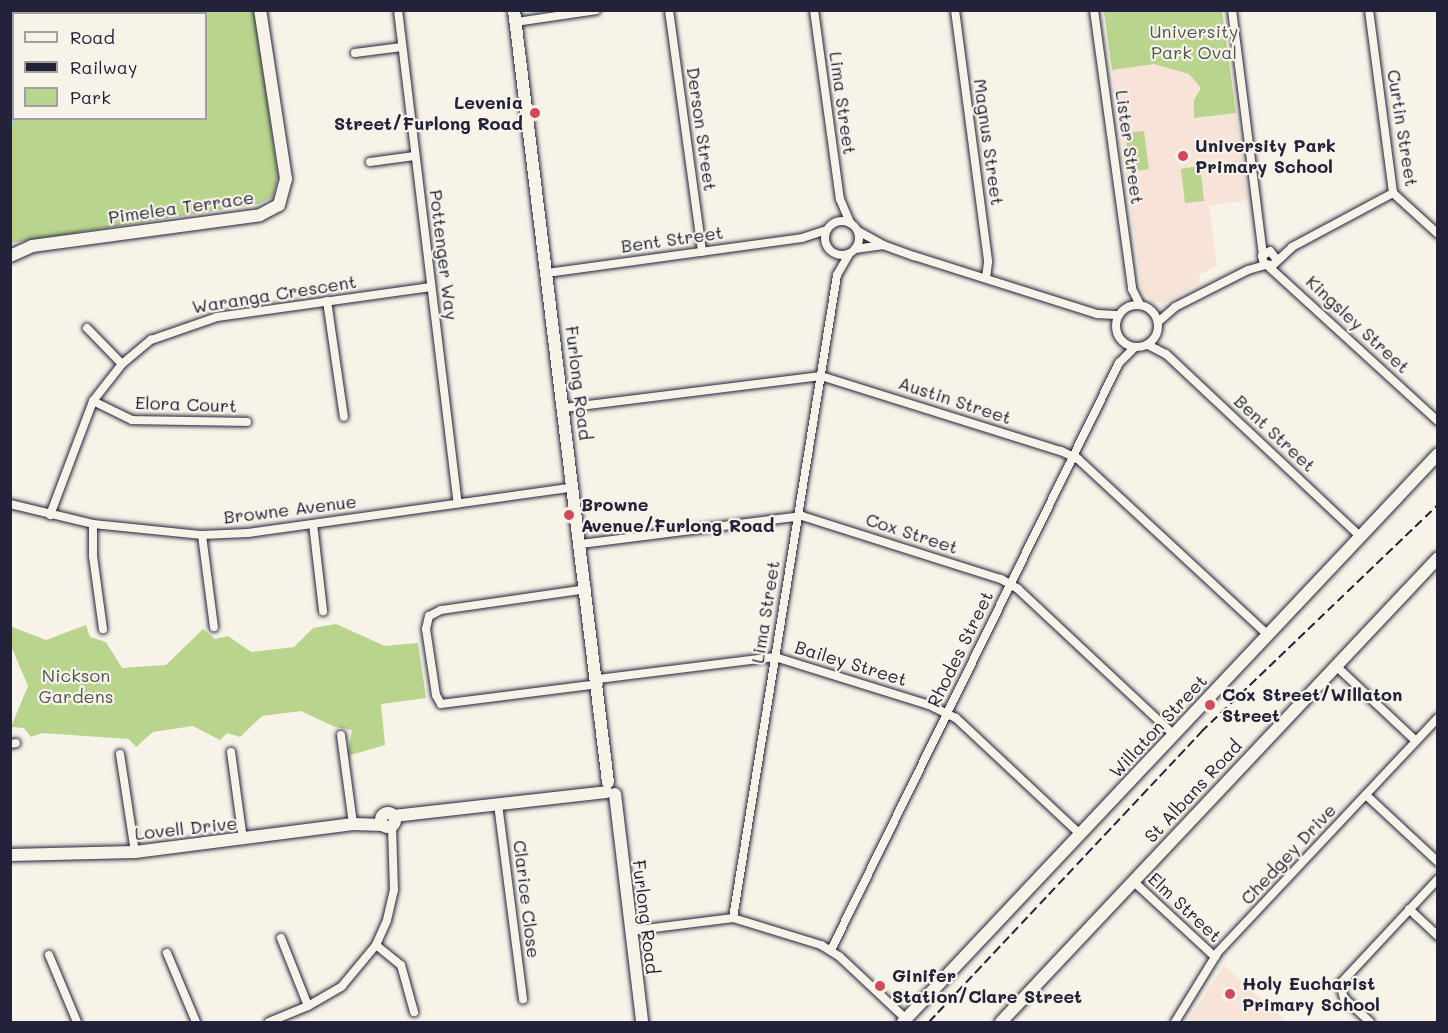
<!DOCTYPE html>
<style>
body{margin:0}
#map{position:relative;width:1448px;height:1033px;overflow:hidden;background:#f7f3e8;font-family:Mali,sans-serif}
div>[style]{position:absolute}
.built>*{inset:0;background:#f7e3d8}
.green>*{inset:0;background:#b9d48c}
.stream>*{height:2px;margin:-1px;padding:0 1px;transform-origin:1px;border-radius:1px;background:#86cee8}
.roads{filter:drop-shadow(0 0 2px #22223b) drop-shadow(0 0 2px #22223b)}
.street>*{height:8px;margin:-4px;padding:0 4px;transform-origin:4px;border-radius:4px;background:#f7f3e8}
.street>.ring{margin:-4px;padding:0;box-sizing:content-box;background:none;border:8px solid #f7f3e8;border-radius:50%}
.secondary>*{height:12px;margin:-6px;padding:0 6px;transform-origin:6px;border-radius:6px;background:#f7f3e8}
.secondary>.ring{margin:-6px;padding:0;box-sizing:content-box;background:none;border:12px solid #f7f3e8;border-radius:50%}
.rail>*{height:2px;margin-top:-1px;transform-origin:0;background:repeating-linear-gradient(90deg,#22223b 0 9px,transparent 0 13.5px)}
.dots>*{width:16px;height:16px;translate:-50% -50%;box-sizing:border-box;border:3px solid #f7f3e8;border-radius:50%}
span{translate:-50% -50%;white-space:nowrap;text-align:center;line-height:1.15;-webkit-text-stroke:4.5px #f7f3e8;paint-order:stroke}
.park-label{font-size:18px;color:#4f5753}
.poi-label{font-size:18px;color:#22223b;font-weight:700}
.right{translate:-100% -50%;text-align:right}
.left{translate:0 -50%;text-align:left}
.street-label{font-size:18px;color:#22223b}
.frame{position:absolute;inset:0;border:12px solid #22223b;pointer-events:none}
.legend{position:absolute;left:12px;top:12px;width:195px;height:108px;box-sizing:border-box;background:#f7f3e8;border:2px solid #a29fa3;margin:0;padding:8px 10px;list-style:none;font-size:18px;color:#22223b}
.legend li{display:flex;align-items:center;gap:12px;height:30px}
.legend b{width:30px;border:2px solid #a29fa3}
</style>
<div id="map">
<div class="built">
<div style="clip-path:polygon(1104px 11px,1222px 11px,1248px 200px,1209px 206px,1217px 266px,1199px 275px,1200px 283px,1164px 303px,1151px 301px,1142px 290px)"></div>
<div style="clip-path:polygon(1224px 965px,1287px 1022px,1187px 1022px)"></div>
</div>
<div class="green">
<div style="clip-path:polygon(evenodd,11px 10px,254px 11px,278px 176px,273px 197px,258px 204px,11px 243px,11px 10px,14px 14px,206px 14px,206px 118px,14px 118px,14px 14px)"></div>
<div style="clip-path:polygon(1104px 11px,1222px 11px,1236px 113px,1194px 118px,1194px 100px,1201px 88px,1189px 74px,1154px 64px,1112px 70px)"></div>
<div style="clip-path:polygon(1144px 131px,1149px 169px,1130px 172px,1125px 133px)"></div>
<div style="clip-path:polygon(1200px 166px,1204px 201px,1185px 203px,1181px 169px)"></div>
<div style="clip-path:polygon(336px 624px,385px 646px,418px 643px,426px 698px,381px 704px,385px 745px,347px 756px,352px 730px,335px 727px,301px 711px,262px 716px,240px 737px,227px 733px,220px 740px,193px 726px,153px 732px,136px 747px,129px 739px,42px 733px,31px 737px,24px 728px,11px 727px,28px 686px,11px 646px,10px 626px,46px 640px,86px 625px,90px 637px,106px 642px,122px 668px,166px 665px,203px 629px,215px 639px,228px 636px,251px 652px,294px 647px,313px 628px)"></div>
</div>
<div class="stream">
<div style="left:182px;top:14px;width:4px;rotate:-90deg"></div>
<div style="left:10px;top:122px;width:10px;rotate:-24deg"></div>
</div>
<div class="roads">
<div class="street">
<div style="left:398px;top:10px;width:497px;rotate:83.1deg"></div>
<div style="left:669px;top:10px;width:244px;rotate:82.2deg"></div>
<div style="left:814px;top:10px;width:191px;rotate:82.2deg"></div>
<div style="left:840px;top:199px;width:26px;rotate:67deg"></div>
<div style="left:955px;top:10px;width:254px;rotate:82.5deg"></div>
<div style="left:988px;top:262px;width:16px;rotate:97deg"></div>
<div style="left:1094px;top:10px;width:282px;rotate:82.2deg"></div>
<div style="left:1132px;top:289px;width:18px;rotate:63deg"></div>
<div style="left:1232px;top:10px;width:246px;rotate:82.8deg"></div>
<div style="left:1369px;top:10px;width:185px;rotate:82.5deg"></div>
<div style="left:1393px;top:193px;width:61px;rotate:42.3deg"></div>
<div style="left:516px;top:22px;width:81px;rotate:-8.5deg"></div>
<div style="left:355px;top:53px;width:47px;rotate:-7.3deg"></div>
<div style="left:370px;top:162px;width:45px;rotate:-7.6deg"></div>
<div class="ring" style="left:825px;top:221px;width:26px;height:26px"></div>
<div style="left:858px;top:231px;width:29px;rotate:29deg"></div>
<div style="left:883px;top:245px;width:33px;rotate:20deg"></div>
<div style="left:914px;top:256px;width:192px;rotate:17.6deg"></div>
<div style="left:1097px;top:314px;width:22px;rotate:3deg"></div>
<div style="left:855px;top:249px;width:27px;rotate:-8deg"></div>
<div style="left:1277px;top:260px;width:11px;rotate:-128deg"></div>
<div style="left:1270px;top:251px;width:9px;rotate:148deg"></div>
<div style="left:1262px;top:256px;width:8px;rotate:76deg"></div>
<div style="left:1264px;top:264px;width:9px;rotate:6deg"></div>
<div style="left:1273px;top:265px;width:26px;rotate:-43deg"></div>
<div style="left:1292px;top:247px;width:115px;rotate:-28.1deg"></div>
<div style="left:1268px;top:266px;width:230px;rotate:42.4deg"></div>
<div style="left:547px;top:273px;width:257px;rotate:-7.8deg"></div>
<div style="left:802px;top:238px;width:26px;rotate:-18deg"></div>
<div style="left:327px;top:301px;width:117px;rotate:81.7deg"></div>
<div class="ring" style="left:1116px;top:305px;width:34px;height:34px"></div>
<div style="left:1158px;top:322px;width:23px;rotate:-41deg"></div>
<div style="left:1175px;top:307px;width:82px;rotate:-26.9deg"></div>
<div style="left:1248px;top:270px;width:19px;rotate:-16deg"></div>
<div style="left:87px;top:328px;width:50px;rotate:45.8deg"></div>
<div style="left:1148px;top:345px;width:20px;rotate:27deg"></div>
<div style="left:1166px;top:354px;width:266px;rotate:43.2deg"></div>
<div style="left:93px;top:401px;width:43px;rotate:26deg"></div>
<div style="left:132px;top:420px;width:115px;rotate:1deg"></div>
<div style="left:564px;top:408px;width:259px;rotate:-7.1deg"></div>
<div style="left:821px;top:376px;width:251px;rotate:17.4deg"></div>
<div style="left:1061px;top:451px;width:19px;rotate:25deg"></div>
<div style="left:1078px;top:459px;width:259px;rotate:42.8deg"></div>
<div style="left:10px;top:504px;width:85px;rotate:13.5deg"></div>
<div style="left:93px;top:524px;width:110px;rotate:5.8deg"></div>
<div style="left:202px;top:535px;width:46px;rotate:-2.5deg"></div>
<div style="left:248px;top:533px;width:329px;rotate:-8deg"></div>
<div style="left:50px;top:515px;width:122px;rotate:-69.3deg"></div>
<div style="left:93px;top:401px;width:47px;rotate:-51.9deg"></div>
<div style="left:122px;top:364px;width:38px;rotate:-40deg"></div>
<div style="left:151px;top:340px;width:70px;rotate:-19.2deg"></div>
<div style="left:217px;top:317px;width:216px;rotate:-8deg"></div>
<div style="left:93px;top:524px;width:32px;rotate:90deg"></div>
<div style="left:93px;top:556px;width:74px;rotate:82.2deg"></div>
<div style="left:313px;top:524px;width:88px;rotate:83.4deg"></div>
<div style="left:202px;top:535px;width:93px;rotate:82.6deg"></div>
<div style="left:581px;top:544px;width:223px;rotate:-7.2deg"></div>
<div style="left:802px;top:516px;width:209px;rotate:17.6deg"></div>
<div style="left:1001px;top:579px;width:20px;rotate:30deg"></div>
<div style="left:1018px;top:589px;width:214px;rotate:43.1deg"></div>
<div style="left:587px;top:589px;width:148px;rotate:171.8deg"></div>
<div style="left:441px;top:610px;width:13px;rotate:153deg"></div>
<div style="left:429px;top:616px;width:13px;rotate:103deg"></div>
<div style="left:426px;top:629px;width:67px;rotate:81.4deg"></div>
<div style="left:436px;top:695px;width:10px;rotate:61deg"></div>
<div style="left:441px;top:704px;width:159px;rotate:-7.2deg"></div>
<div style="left:1335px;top:665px;width:111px;rotate:43.2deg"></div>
<div style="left:598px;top:679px;width:178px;rotate:-7.1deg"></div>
<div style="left:775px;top:657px;width:161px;rotate:17.3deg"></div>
<div style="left:929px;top:705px;width:30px;rotate:26deg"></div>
<div style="left:956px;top:718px;width:171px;rotate:43.1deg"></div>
<div style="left:341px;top:735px;width:90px;rotate:82.3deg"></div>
<div style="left:10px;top:744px;width:6px;rotate:-9deg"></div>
<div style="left:231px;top:752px;width:89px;rotate:82.2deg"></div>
<div style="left:120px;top:754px;width:99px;rotate:81.3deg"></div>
<div style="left:1366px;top:795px;width:98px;rotate:42.9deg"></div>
<div style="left:498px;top:804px;width:197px;rotate:82.7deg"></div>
<div style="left:1133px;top:881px;width:112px;rotate:42.8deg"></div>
<div style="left:1409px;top:909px;width:40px;rotate:43deg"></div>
<div style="left:733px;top:918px;width:651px;rotate:-80.81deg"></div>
<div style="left:837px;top:275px;width:24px;rotate:-60deg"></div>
<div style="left:630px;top:931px;width:104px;rotate:-7.2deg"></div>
<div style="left:733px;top:918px;width:92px;rotate:17.1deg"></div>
<div style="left:821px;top:945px;width:22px;rotate:32deg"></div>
<div style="left:840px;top:957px;width:91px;rotate:43.2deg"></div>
<div style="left:281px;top:938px;width:73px;rotate:68.3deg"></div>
<div style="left:376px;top:945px;width:32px;rotate:39deg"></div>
<div style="left:401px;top:965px;width:49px;rotate:74.5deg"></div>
<div style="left:831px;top:950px;width:654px;rotate:-63.87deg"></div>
<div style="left:1119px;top:363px;width:21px;rotate:-45deg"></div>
<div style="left:167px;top:953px;width:75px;rotate:67.2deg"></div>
<div style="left:49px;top:955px;width:73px;rotate:67.3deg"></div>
<div style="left:269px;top:1022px;width:42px;rotate:-22.3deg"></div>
<div style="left:308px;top:1006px;width:39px;rotate:-30deg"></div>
<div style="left:342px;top:986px;width:53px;rotate:-50.3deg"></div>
<div style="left:376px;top:945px;width:27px;rotate:-66deg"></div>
<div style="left:387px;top:920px;width:31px;rotate:-77deg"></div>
<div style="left:394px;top:890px;width:64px;rotate:-91.8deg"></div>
<div style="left:1175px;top:1022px;width:82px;rotate:-58.4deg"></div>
<div style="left:1218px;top:952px;width:321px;rotate:-46.8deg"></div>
<div style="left:1370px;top:1022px;width:35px;rotate:-137deg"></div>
<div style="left:1344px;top:998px;width:15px;rotate:-106deg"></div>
<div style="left:1340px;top:984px;width:144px;rotate:-47deg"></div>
</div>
<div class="secondary">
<div style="left:514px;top:10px;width:778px;rotate:83.06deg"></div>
<div style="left:10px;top:256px;width:24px;rotate:-24deg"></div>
<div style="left:32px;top:246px;width:230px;rotate:-7.7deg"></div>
<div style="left:260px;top:215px;width:21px;rotate:-28deg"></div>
<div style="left:279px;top:205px;width:27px;rotate:-75deg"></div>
<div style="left:286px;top:179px;width:171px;rotate:-98.7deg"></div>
<div style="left:615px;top:794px;width:230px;rotate:83.2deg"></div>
<div class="ring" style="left:381px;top:813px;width:2px;height:2px"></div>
<div style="left:393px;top:816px;width:215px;rotate:-6.4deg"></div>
<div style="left:10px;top:855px;width:125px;rotate:-1.4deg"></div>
<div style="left:135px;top:852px;width:220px;rotate:-7.3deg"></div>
<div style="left:353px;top:824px;width:30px;rotate:2deg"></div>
<div style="left:903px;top:1022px;width:780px;rotate:-46.71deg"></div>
<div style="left:1001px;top:1022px;width:637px;rotate:-46.72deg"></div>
</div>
</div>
<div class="rail">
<div style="left:929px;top:1022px;width:398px;rotate:-46.8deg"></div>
<div style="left:1201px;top:732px;width:328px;rotate:-43.8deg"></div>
</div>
<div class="dots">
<div style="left:535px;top:113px;background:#d1495b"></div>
<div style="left:1183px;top:156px;background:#d1495b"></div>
<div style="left:569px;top:515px;background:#d1495b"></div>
<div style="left:1210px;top:705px;background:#d1495b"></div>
<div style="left:880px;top:986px;background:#d1495b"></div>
<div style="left:1230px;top:994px;background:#d1495b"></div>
</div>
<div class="park-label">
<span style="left:1194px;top:42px">University<br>Park Oval</span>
<span style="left:76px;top:686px">Nickson<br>Gardens</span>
</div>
<div class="poi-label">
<span class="right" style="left:523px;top:113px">Levenia<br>Street/Furlong Road</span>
<span class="left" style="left:1195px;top:156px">University Park<br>Primary School</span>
<span class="left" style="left:581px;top:515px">Browne<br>Avenue/Furlong Road</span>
<span class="left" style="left:1222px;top:705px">Cox Street/Willaton<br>Street</span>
<span class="left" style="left:892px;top:986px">Ginifer<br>Station/Clare Street</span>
<span class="left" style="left:1242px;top:994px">Holy Eucharist<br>Primary School</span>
</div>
<div class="street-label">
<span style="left:843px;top:103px;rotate:82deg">Lima Street</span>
<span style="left:1403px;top:128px;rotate:81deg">Curtin Street</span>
<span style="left:702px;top:129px;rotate:82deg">Derson Street</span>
<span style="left:989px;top:142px;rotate:82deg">Magnus Street</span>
<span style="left:1130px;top:147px;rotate:82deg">Lister Street</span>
<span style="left:181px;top:207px;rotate:-8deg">Pimelea Terrace</span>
<span style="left:672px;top:239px;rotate:-8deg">Bent Street</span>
<span style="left:444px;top:255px;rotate:83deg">Pottenger Way</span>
<span style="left:274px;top:294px;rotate:-9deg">Waranga Crescent</span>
<span style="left:1358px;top:324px;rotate:43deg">Kingsley Street</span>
<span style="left:579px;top:383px;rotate:83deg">Furlong Road</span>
<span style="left:955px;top:400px;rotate:18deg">Austin Street</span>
<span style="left:186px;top:404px;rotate:2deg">Elora Court</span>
<span style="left:1275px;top:433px;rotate:43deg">Bent Street</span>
<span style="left:290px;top:509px;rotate:-7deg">Browne Avenue</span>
<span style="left:912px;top:533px;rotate:18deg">Cox Street</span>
<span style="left:765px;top:612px;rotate:-81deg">Lima Street</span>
<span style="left:960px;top:649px;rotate:-64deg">Rhodes Street</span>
<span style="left:851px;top:663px;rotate:17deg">Bailey Street</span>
<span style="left:1158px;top:726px;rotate:-47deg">Willaton Street</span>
<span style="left:1193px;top:791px;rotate:-47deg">St Albans Road</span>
<span style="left:186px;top:828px;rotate:-6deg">Lovell Drive</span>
<span style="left:1288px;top:854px;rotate:-47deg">Chedgey Drive</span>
<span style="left:527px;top:899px;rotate:83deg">Clarice Close</span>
<span style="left:1185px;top:907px;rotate:43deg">Elm Street</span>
<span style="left:646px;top:917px;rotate:83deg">Furlong Road</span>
</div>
<div class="frame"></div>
<ul class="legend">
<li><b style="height:8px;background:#f7f3e8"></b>Road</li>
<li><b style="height:8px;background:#22223b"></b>Railway</li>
<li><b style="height:16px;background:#b9d48c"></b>Park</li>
</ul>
</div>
